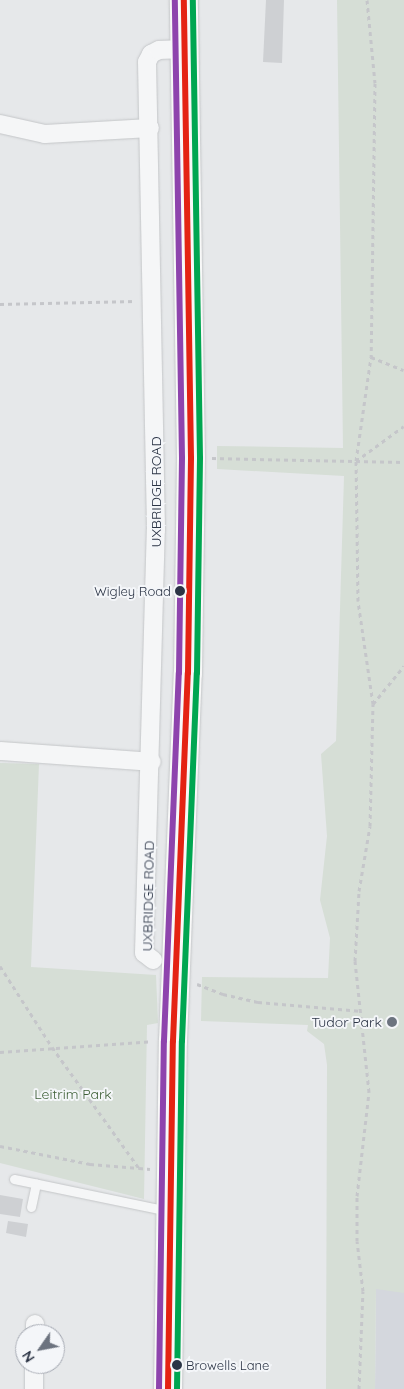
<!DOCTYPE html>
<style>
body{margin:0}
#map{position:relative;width:404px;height:1389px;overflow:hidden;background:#e6e8ea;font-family:Quicksand,sans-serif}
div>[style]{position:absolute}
.built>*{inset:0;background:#d4d7dd}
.green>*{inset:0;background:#d6ded6}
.building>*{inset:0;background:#ced0d3}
.path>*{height:3px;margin-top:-1.5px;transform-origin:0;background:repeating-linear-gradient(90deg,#c5c6ca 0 4px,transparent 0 8px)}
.roads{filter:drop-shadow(0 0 1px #c4c6c8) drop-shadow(0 0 1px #c4c6c8)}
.lane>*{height:9px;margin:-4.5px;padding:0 4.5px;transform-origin:4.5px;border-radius:4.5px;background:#f5f6f7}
.street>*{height:18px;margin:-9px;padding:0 9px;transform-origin:9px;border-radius:9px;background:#f5f6f7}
.primary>*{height:28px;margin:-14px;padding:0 14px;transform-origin:14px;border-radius:14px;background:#f8f8f8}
.bus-1>*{height:6px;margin:-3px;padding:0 3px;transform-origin:3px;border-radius:3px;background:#e42313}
.bus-2>*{height:6px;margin:-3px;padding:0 3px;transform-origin:3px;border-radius:3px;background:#00a651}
.bus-3>*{height:6px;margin:-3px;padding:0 3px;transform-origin:3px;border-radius:3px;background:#8e44ad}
.dots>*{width:14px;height:14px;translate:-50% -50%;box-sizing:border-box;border:2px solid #f4f6f9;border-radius:50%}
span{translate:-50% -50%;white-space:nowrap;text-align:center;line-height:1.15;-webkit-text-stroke:4px #f4f6f9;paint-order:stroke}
.bus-label{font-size:13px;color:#2b3445}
.right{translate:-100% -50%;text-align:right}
.left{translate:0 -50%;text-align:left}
.street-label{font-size:14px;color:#2b3445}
.poi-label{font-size:14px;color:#2b3445}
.park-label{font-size:14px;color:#3f6138}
.north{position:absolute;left:15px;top:1324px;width:50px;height:50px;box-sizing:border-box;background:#f4f6f9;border:1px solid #a4a8b1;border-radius:50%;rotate:237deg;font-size:14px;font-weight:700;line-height:20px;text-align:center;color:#2b3445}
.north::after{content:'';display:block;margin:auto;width:18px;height:22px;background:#6c737f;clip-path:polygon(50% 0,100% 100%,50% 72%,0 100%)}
</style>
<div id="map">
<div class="built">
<div style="clip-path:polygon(404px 744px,404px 1389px,375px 1389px,376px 1288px)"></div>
</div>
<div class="green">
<div style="clip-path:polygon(337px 0,404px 0,404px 1293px,376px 1289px,375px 1389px,326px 1389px,327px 1065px,324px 1044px,307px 1031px,308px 1025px,201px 1021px,202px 977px,328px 978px,330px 938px,320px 900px,327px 836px,321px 754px,336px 741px,344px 476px,217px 469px,217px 446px,343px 448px)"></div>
<div style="clip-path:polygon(0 763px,39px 764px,31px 967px,156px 975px,158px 1023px,147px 1025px,144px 1199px,0 1163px)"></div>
</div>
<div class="building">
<div style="clip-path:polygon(266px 0,284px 0,282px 63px,263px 62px)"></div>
<div style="clip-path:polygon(0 1195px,23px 1199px,20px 1217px,0 1214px)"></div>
<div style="clip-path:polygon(8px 1221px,28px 1224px,26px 1237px,6px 1233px)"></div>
</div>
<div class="path">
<div style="left:367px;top:0;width:83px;rotate:84.5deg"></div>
<div style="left:375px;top:83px;width:274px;rotate:90.8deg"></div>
<div style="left:371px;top:357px;width:35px;rotate:22deg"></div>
<div style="left:0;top:304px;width:136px;rotate:-1.3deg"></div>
<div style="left:212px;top:458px;width:192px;rotate:1.2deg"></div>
<div style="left:356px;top:461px;width:59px;rotate:-36.1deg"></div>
<div style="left:373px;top:704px;width:49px;rotate:-50.8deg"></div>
<div style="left:0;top:966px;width:96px;rotate:57.3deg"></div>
<div style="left:52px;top:1047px;width:149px;rotate:54.3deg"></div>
<div style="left:139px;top:1168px;width:11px;rotate:5deg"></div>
<div style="left:197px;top:984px;width:28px;rotate:21deg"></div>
<div style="left:223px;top:994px;width:36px;rotate:13deg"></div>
<div style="left:258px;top:1002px;width:104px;rotate:4.9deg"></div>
<div style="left:0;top:1052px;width:152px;rotate:-4.1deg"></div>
<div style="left:0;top:1146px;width:92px;rotate:11.3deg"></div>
<div style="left:90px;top:1164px;width:49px;rotate:4.7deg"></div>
<div style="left:359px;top:1389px;width:98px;rotate:-87.7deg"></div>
<div style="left:363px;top:1291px;width:50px;rotate:-96.8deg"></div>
<div style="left:357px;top:1241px;width:45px;rotate:-90deg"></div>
<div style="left:357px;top:1196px;width:105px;rotate:-83.4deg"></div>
<div style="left:369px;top:1092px;width:132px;rotate:-96.1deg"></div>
<div style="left:355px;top:961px;width:70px;rotate:-86.7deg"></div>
<div style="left:359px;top:891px;width:66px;rotate:-80.4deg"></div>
<div style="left:370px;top:826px;width:122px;rotate:-88.6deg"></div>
<div style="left:373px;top:704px;width:104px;rotate:-98.3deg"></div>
<div style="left:358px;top:601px;width:140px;rotate:-90.8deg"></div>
<div style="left:356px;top:461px;width:105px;rotate:-81.8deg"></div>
</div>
<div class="roads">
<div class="lane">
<div style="left:14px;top:1179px;width:157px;rotate:11.7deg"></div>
<div style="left:31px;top:1207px;width:24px;rotate:-78deg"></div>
</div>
<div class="street">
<div style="left:0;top:124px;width:46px;rotate:12.5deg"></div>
<div style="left:45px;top:134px;width:105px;rotate:-3.3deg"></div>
<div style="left:0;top:751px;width:152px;rotate:4.1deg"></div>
<div style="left:153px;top:960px;width:11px;rotate:-142deg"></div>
<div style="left:144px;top:953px;width:423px;rotate:-88.4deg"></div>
<div style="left:156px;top:530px;width:468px;rotate:-91.1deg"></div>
<div style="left:147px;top:62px;width:9px;rotate:-63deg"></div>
<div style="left:151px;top:54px;width:9px;rotate:-27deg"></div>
<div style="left:159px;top:50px;width:26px;rotate:-2deg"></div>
<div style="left:35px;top:1334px;width:10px;rotate:-90deg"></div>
<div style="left:34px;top:1389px;width:25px;rotate:-90deg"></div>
</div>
<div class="primary">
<div style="left:168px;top:1389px;width:348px;rotate:-89.2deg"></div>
<div style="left:173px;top:1041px;width:368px;rotate:-87.7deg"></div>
<div style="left:188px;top:673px;width:215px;rotate:-89.2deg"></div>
<div style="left:191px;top:458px;width:458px;rotate:-90.9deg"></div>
</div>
</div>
<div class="bus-1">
<div style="left:168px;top:1389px;width:348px;rotate:-89.2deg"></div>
<div style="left:173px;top:1041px;width:368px;rotate:-87.7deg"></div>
<div style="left:188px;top:673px;width:215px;rotate:-89.2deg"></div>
<div style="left:191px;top:458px;width:458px;rotate:-90.9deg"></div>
</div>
<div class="bus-2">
<div style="left:177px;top:1389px;width:348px;rotate:-89.2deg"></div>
<div style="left:182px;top:1041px;width:368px;rotate:-87.7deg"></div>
<div style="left:197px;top:673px;width:215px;rotate:-89.2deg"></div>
<div style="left:200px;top:458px;width:458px;rotate:-90.9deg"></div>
</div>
<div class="bus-3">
<div style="left:159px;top:1389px;width:348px;rotate:-89.2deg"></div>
<div style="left:164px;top:1041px;width:368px;rotate:-87.7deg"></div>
<div style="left:179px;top:673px;width:215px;rotate:-89.2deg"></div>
<div style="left:182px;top:458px;width:458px;rotate:-90.9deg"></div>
</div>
<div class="dots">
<div style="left:180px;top:591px;background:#2b3445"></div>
<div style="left:392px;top:1022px;background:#6c737f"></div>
<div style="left:177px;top:1365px;background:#2b3445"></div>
</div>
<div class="bus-label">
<span class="right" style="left:171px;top:591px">Wigley Road</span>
<span class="left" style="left:186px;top:1365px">Browells Lane</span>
</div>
<div class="street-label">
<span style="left:156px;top:492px;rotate:-90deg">UXBRIDGE ROAD</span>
<span style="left:148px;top:896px;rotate:-89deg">UXBRIDGE ROAD</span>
</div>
<div class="poi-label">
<span class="right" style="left:382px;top:1022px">Tudor Park</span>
</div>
<div class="park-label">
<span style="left:73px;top:1094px">Leitrim Park</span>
</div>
<div class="north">N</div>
</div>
